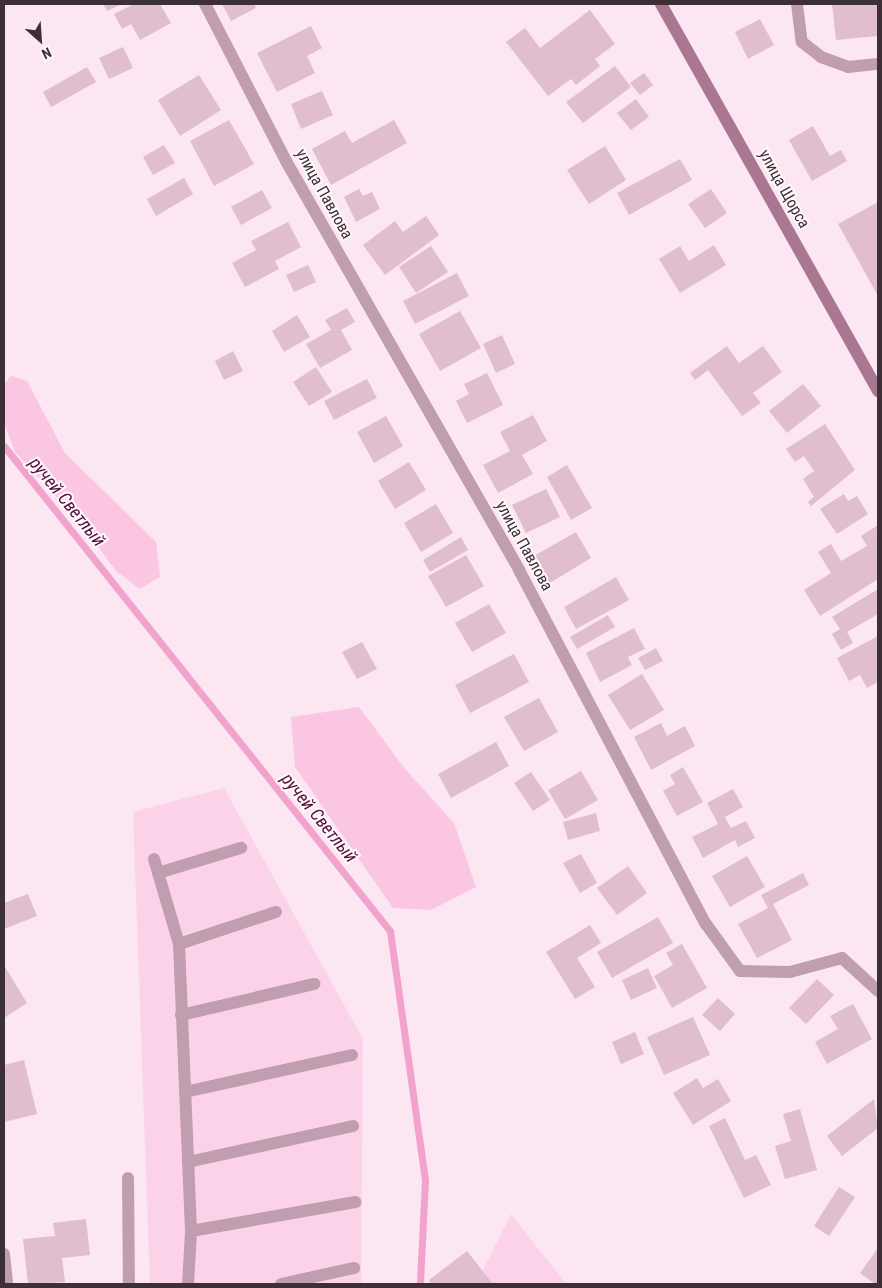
<!DOCTYPE html>
<meta charset="utf-8">
<style>
body{margin:0}
#map{position:relative;width:882px;height:1288px;overflow:hidden;background:#fbe6f1;font-family:"Roboto Condensed",sans-serif}
div>[style]{position:absolute}
.built>*{inset:0;background:#fcd2e8}
.green>*{inset:0;background:#fbc6e2}
.stream>*{height:7px;margin:-3.5px;padding:0 3.5px;transform-origin:3.5px;border-radius:3.5px;background:#f1a3ce}
.building>*{inset:0;background:#e0bed0}
.lane>*{height:12px;margin:-6px;padding:0 6px;transform-origin:6px;border-radius:6px;background:#c09eb0}
.street>*{height:12px;margin:-6px;padding:0 6px;transform-origin:6px;border-radius:6px;background:#c09eb0}
.secondary>*{height:12px;margin:-6px;padding:0 6px;transform-origin:6px;border-radius:6px;background:#a97792}
span{translate:-50% -50%;white-space:nowrap;text-align:center;line-height:1.15;-webkit-text-stroke:4px #fff8fb;paint-order:stroke}
.street-label{font-size:16px;color:#3c2f36}
.water-label{font-size:18px;color:#54103c;font-style:italic}
.frame{position:absolute;inset:0;border:5px solid #3c2f36;pointer-events:none}
.north{position:absolute;left:15px;top:15px;width:50px;height:50px;-webkit-text-stroke:4px #fff8fb;paint-order:stroke;rotate:154deg;font-size:14px;font-weight:700;line-height:20px;text-align:center;color:#3c2f36}
.north::after{content:'';display:block;margin:auto;width:18px;height:22px;background:#3c2f36;clip-path:polygon(50% 0,100% 100%,50% 72%,0 100%)}
</style>
<div id="map">
<div class="built">
<div style="clip-path:polygon(224px 788px,363px 1039px,361px 1284px,150px 1284px,133px 812px)"></div>
<div style="clip-path:polygon(511px 1214px,566px 1284px,476px 1284px)"></div>
</div>
<div class="green">
<div style="clip-path:polygon(11px 376px,27px 381px,65px 453px,156px 542px,160px 577px,140px 589px,116px 571px,83px 526px,15px 452px,4px 423px,4px 384px)"></div>
<div style="clip-path:polygon(359px 707px,405px 769px,454px 823px,476px 887px,431px 910px,393px 908px,295px 767px,291px 717px)"></div>
</div>
<div class="stream">
<div style="left:4px;top:446px;width:620px;rotate:51.48deg"></div>
<div style="left:390px;top:931px;width:251px;rotate:82deg"></div>
<div style="left:425px;top:1180px;width:104px;rotate:92.8deg"></div>
</div>
<div class="building">
<div style="clip-path:polygon(103px 4px,122px 4px,107px 11px)"></div>
<div style="clip-path:polygon(134px 4px,160px 4px,171px 23px,140px 40px,131px 24px,122px 29px,114px 14px)"></div>
<div style="clip-path:polygon(222px 4px,254px 4px,256px 8px,231px 21px)"></div>
<div style="clip-path:polygon(832px 4px,878px 4px,878px 36px,836px 40px)"></div>
<div style="clip-path:polygon(590px 10px,615px 44px,595px 59px,600px 66px,576px 85px,571px 79px,548px 96px,506px 42px,525px 28px,540px 48px)"></div>
<div style="clip-path:polygon(760px 19px,774px 45px,748px 59px,735px 32px)"></div>
<div style="clip-path:polygon(311px 26px,322px 48px,307px 56px,315px 73px,277px 92px,257px 53px)"></div>
<div style="clip-path:polygon(123px 47px,133px 68px,109px 79px,99px 58px)"></div>
<div style="clip-path:polygon(615px 66px,631px 87px,583px 123px,566px 102px)"></div>
<div style="clip-path:polygon(87px 67px,96px 82px,51px 107px,43px 92px)"></div>
<div style="clip-path:polygon(644px 73px,653px 85px,640px 95px,630px 83px)"></div>
<div style="clip-path:polygon(199px 75px,221px 110px,180px 136px,158px 100px)"></div>
<div style="clip-path:polygon(322px 91px,333px 115px,301px 129px,291px 104px)"></div>
<div style="clip-path:polygon(636px 99px,649px 117px,631px 130px,617px 113px)"></div>
<div style="clip-path:polygon(229px 120px,254px 164px,214px 186px,190px 141px)"></div>
<div style="clip-path:polygon(394px 120px,407px 143px,331px 185px,312px 149px,345px 131px,352px 143px)"></div>
<div style="clip-path:polygon(813px 126px,830px 156px,841px 150px,847px 161px,812px 181px,789px 140px)"></div>
<div style="clip-path:polygon(164px 145px,175px 163px,153px 175px,143px 157px)"></div>
<div style="clip-path:polygon(605px 146px,626px 180px,589px 204px,567px 170px)"></div>
<div style="clip-path:polygon(680px 159px,692px 180px,629px 215px,617px 193px)"></div>
<div style="clip-path:polygon(184px 178px,193px 194px,156px 216px,147px 199px)"></div>
<div style="clip-path:polygon(359px 189px,363px 196px,372px 192px,380px 209px,356px 222px,344px 197px)"></div>
<div style="clip-path:polygon(711px 189px,727px 213px,705px 228px,688px 204px)"></div>
<div style="clip-path:polygon(262px 190px,272px 208px,241px 225px,231px 207px)"></div>
<div style="clip-path:polygon(878px 202px,878px 296px,838px 224px)"></div>
<div style="clip-path:polygon(426px 216px,439px 235px,385px 275px,363px 245px,395px 221px,403px 232px)"></div>
<div style="clip-path:polygon(288px 222px,301px 247px,275px 261px,279px 269px,245px 287px,232px 263px,256px 250px,251px 241px)"></div>
<div style="clip-path:polygon(714px 245px,726px 265px,680px 293px,659px 259px,680px 246px,689px 261px)"></div>
<div style="clip-path:polygon(431px 246px,448px 272px,416px 293px,399px 267px)"></div>
<div style="clip-path:polygon(308px 265px,316px 282px,294px 292px,286px 275px)"></div>
<div style="clip-path:polygon(457px 273px,469px 296px,415px 324px,403px 301px)"></div>
<div style="clip-path:polygon(347px 308px,355px 322px,341px 330px,352px 350px,320px 368px,306px 344px,331px 330px,325px 320px)"></div>
<div style="clip-path:polygon(460px 311px,481px 348px,440px 371px,419px 334px)"></div>
<div style="clip-path:polygon(297px 315px,310px 337px,284px 352px,272px 331px)"></div>
<div style="clip-path:polygon(502px 335px,515px 364px,496px 373px,483px 344px)"></div>
<div style="clip-path:polygon(727px 346px,739px 363px,763px 346px,782px 372px,753px 393px,761px 403px,742px 416px,708px 370px,695px 380px,690px 373px)"></div>
<div style="clip-path:polygon(233px 351px,243px 371px,224px 380px,215px 361px)"></div>
<div style="clip-path:polygon(316px 367px,332px 392px,309px 406px,293px 382px)"></div>
<div style="clip-path:polygon(487px 373px,503px 405px,467px 423px,456px 401px,469px 394px,464px 384px)"></div>
<div style="clip-path:polygon(367px 379px,377px 398px,334px 420px,324px 401px)"></div>
<div style="clip-path:polygon(803px 384px,821px 406px,787px 433px,769px 411px)"></div>
<div style="clip-path:polygon(533px 415px,547px 441px,522px 455px,533px 474px,498px 493px,483px 465px,510px 451px,500px 432px)"></div>
<div style="clip-path:polygon(386px 416px,403px 446px,374px 463px,357px 432px)"></div>
<div style="clip-path:polygon(825px 424px,855px 470px,811px 506px,808px 502px,814px 497px,803px 479px,814px 471px,804px 456px,795px 462px,786px 449px)"></div>
<div style="clip-path:polygon(409px 462px,426px 490px,395px 509px,378px 481px)"></div>
<div style="clip-path:polygon(567px 465px,592px 508px,571px 520px,547px 477px)"></div>
<div style="clip-path:polygon(546px 489px,560px 517px,526px 533px,512px 505px)"></div>
<div style="clip-path:polygon(844px 494px,848px 501px,857px 496px,868px 514px,837px 534px,820px 509px)"></div>
<div style="clip-path:polygon(436px 504px,453px 533px,421px 552px,404px 523px)"></div>
<div style="clip-path:polygon(878px 525px,878px 579px,820px 616px,804px 590px,831px 573px,818px 552px,831px 544px,841px 561px,867px 546px,861px 536px)"></div>
<div style="clip-path:polygon(576px 532px,591px 558px,548px 584px,532px 557px)"></div>
<div style="clip-path:polygon(461px 537px,468px 550px,430px 572px,423px 560px)"></div>
<div style="clip-path:polygon(466px 555px,484px 586px,446px 607px,428px 576px)"></div>
<div style="clip-path:polygon(616px 577px,629px 600px,576px 629px,564px 607px)"></div>
<div style="clip-path:polygon(878px 589px,878px 614px,847px 632px,853px 643px,841px 650px,832px 634px,840px 629px,832px 617px)"></div>
<div style="clip-path:polygon(489px 604px,506px 633px,472px 652px,455px 623px)"></div>
<div style="clip-path:polygon(608px 615px,615px 627px,577px 649px,570px 637px)"></div>
<div style="clip-path:polygon(634px 628px,645px 649px,628px 657px,632px 665px,600px 682px,586px 653px)"></div>
<div style="clip-path:polygon(878px 636px,878px 682px,867px 688px,860px 675px,849px 681px,837px 658px)"></div>
<div style="clip-path:polygon(362px 642px,377px 669px,357px 679px,342px 652px)"></div>
<div style="clip-path:polygon(656px 648px,663px 661px,645px 670px,638px 658px)"></div>
<div style="clip-path:polygon(514px 654px,529px 682px,470px 713px,455px 685px)"></div>
<div style="clip-path:polygon(642px 674px,664px 710px,630px 730px,608px 695px)"></div>
<div style="clip-path:polygon(539px 698px,558px 732px,524px 751px,504px 717px)"></div>
<div style="clip-path:polygon(661px 723px,667px 736px,685px 726px,695px 746px,651px 770px,634px 737px)"></div>
<div style="clip-path:polygon(496px 742px,509px 766px,451px 798px,438px 774px)"></div>
<div style="clip-path:polygon(683px 767px,703px 802px,677px 816px,663px 791px,675px 784px,670px 775px)"></div>
<div style="clip-path:polygon(581px 771px,598px 800px,565px 819px,548px 790px)"></div>
<div style="clip-path:polygon(531px 772px,550px 800px,533px 811px,514px 783px)"></div>
<div style="clip-path:polygon(733px 789px,743px 807px,725px 817px,731px 828px,746px 821px,755px 838px,738px 847px,735px 840px,703px 858px,692px 837px,718px 824px,707px 803px)"></div>
<div style="clip-path:polygon(596px 813px,600px 831px,568px 840px,563px 822px)"></div>
<div style="clip-path:polygon(581px 854px,597px 883px,580px 893px,563px 863px)"></div>
<div style="clip-path:polygon(747px 856px,765px 887px,730px 907px,712px 876px)"></div>
<div style="clip-path:polygon(628px 866px,647px 893px,617px 915px,597px 888px)"></div>
<div style="clip-path:polygon(803px 873px,809px 885px,773px 904px,792px 940px,757px 958px,738px 924px,768px 908px,761px 895px)"></div>
<div style="clip-path:polygon(28px 894px,37px 916px,4px 929px,4px 903px)"></div>
<div style="clip-path:polygon(658px 917px,673px 943px,612px 978px,597px 952px)"></div>
<div style="clip-path:polygon(590px 925px,601px 943px,577px 958px,595px 987px,575px 999px,546px 952px)"></div>
<div style="clip-path:polygon(682px 944px,707px 988px,672px 1008px,654px 976px,673px 965px,666px 953px)"></div>
<div style="clip-path:polygon(5px 967px,27px 1003px,4px 1018px,4px 968px)"></div>
<div style="clip-path:polygon(648px 968px,657px 988px,631px 1000px,622px 980px)"></div>
<div style="clip-path:polygon(817px 979px,834px 995px,806px 1024px,789px 1008px)"></div>
<div style="clip-path:polygon(718px 998px,735px 1014px,720px 1031px,702px 1015px)"></div>
<div style="clip-path:polygon(853px 1004px,872px 1039px,827px 1064px,815px 1042px,838px 1029px,830px 1016px)"></div>
<div style="clip-path:polygon(693px 1017px,710px 1055px,664px 1075px,647px 1037px)"></div>
<div style="clip-path:polygon(635px 1032px,644px 1054px,621px 1064px,612px 1042px)"></div>
<div style="clip-path:polygon(24px 1060px,37px 1114px,4px 1122px,4px 1065px)"></div>
<div style="clip-path:polygon(697px 1078px,703px 1088px,718px 1079px,731px 1101px,693px 1125px,673px 1093px)"></div>
<div style="clip-path:polygon(874px 1099px,878px 1128px,842px 1156px,827px 1136px)"></div>
<div style="clip-path:polygon(800px 1109px,817px 1170px,785px 1179px,775px 1146px,791px 1141px,783px 1114px)"></div>
<div style="clip-path:polygon(725px 1118px,745px 1160px,756px 1155px,771px 1185px,744px 1198px,709px 1126px)"></div>
<div style="clip-path:polygon(839px 1187px,855px 1197px,829px 1236px,814px 1226px)"></div>
<div style="clip-path:polygon(86px 1219px,90px 1255px,62px 1258px,65px 1282px,28px 1284px,23px 1239px,55px 1236px,53px 1223px)"></div>
<div style="clip-path:polygon(878px 1248px,878px 1284px,875px 1284px,860px 1273px)"></div>
<div style="clip-path:polygon(467px 1251px,493px 1284px,432px 1284px,429px 1280px)"></div>
</div>
<div class="lane">
<div style="left:797px;top:4px;width:38px;rotate:83deg"></div>
<div style="left:802px;top:42px;width:24px;rotate:38deg"></div>
<div style="left:154px;top:859px;width:89px;rotate:73.6deg"></div>
<div style="left:179px;top:944px;width:287px;rotate:87.6deg"></div>
<div style="left:191px;top:1231px;width:53px;rotate:93.2deg"></div>
<div style="left:158px;top:873px;width:87px;rotate:-16.8deg"></div>
<div style="left:179px;top:944px;width:102px;rotate:-18.3deg"></div>
<div style="left:181px;top:1015px;width:137px;rotate:-13.1deg"></div>
<div style="left:185px;top:1092px;width:171px;rotate:-12.5deg"></div>
<div style="left:188px;top:1162px;width:169px;rotate:-12.3deg"></div>
<div style="left:128px;top:1178px;width:106px;rotate:89.5deg"></div>
<div style="left:191px;top:1231px;width:167px;rotate:-10deg"></div>
<div style="left:281px;top:1284px;width:75px;rotate:-12.4deg"></div>
</div>
<div class="street">
<div style="left:205px;top:4px;width:177px;rotate:62.7deg"></div>
<div style="left:286px;top:161px;width:471px;rotate:60.3deg"></div>
<div style="left:519px;top:570px;width:400px;rotate:62.2deg"></div>
<div style="left:706px;top:924px;width:58px;rotate:54.1deg"></div>
<div style="left:740px;top:971px;width:50px;rotate:1.1deg"></div>
<div style="left:790px;top:972px;width:54px;rotate:-15.1deg"></div>
<div style="left:842px;top:958px;width:49px;rotate:42.5deg"></div>
<div style="left:821px;top:57px;width:29px;rotate:20deg"></div>
<div style="left:848px;top:67px;width:30px;rotate:-6deg"></div>
<div style="left:4px;top:1254px;width:30px;rotate:84deg"></div>
</div>
<div class="secondary">
<div style="left:661px;top:4px;width:444px;rotate:60.7deg"></div>
</div>
<div class="street-label">
<span style="left:784px;top:189px;rotate:61deg">улица Щорса</span>
<span style="left:324px;top:194px;rotate:61deg">улица Павлова</span>
<span style="left:524px;top:546px;rotate:61deg">улица Павлова</span>
</div>
<div class="water-label">
<span style="left:67px;top:502px;rotate:51deg">ручей Светлый</span>
<span style="left:319px;top:818px;rotate:51deg">ручей Светлый</span>
</div>
<div class="frame"></div>
<div class="north">N</div>
</div>
